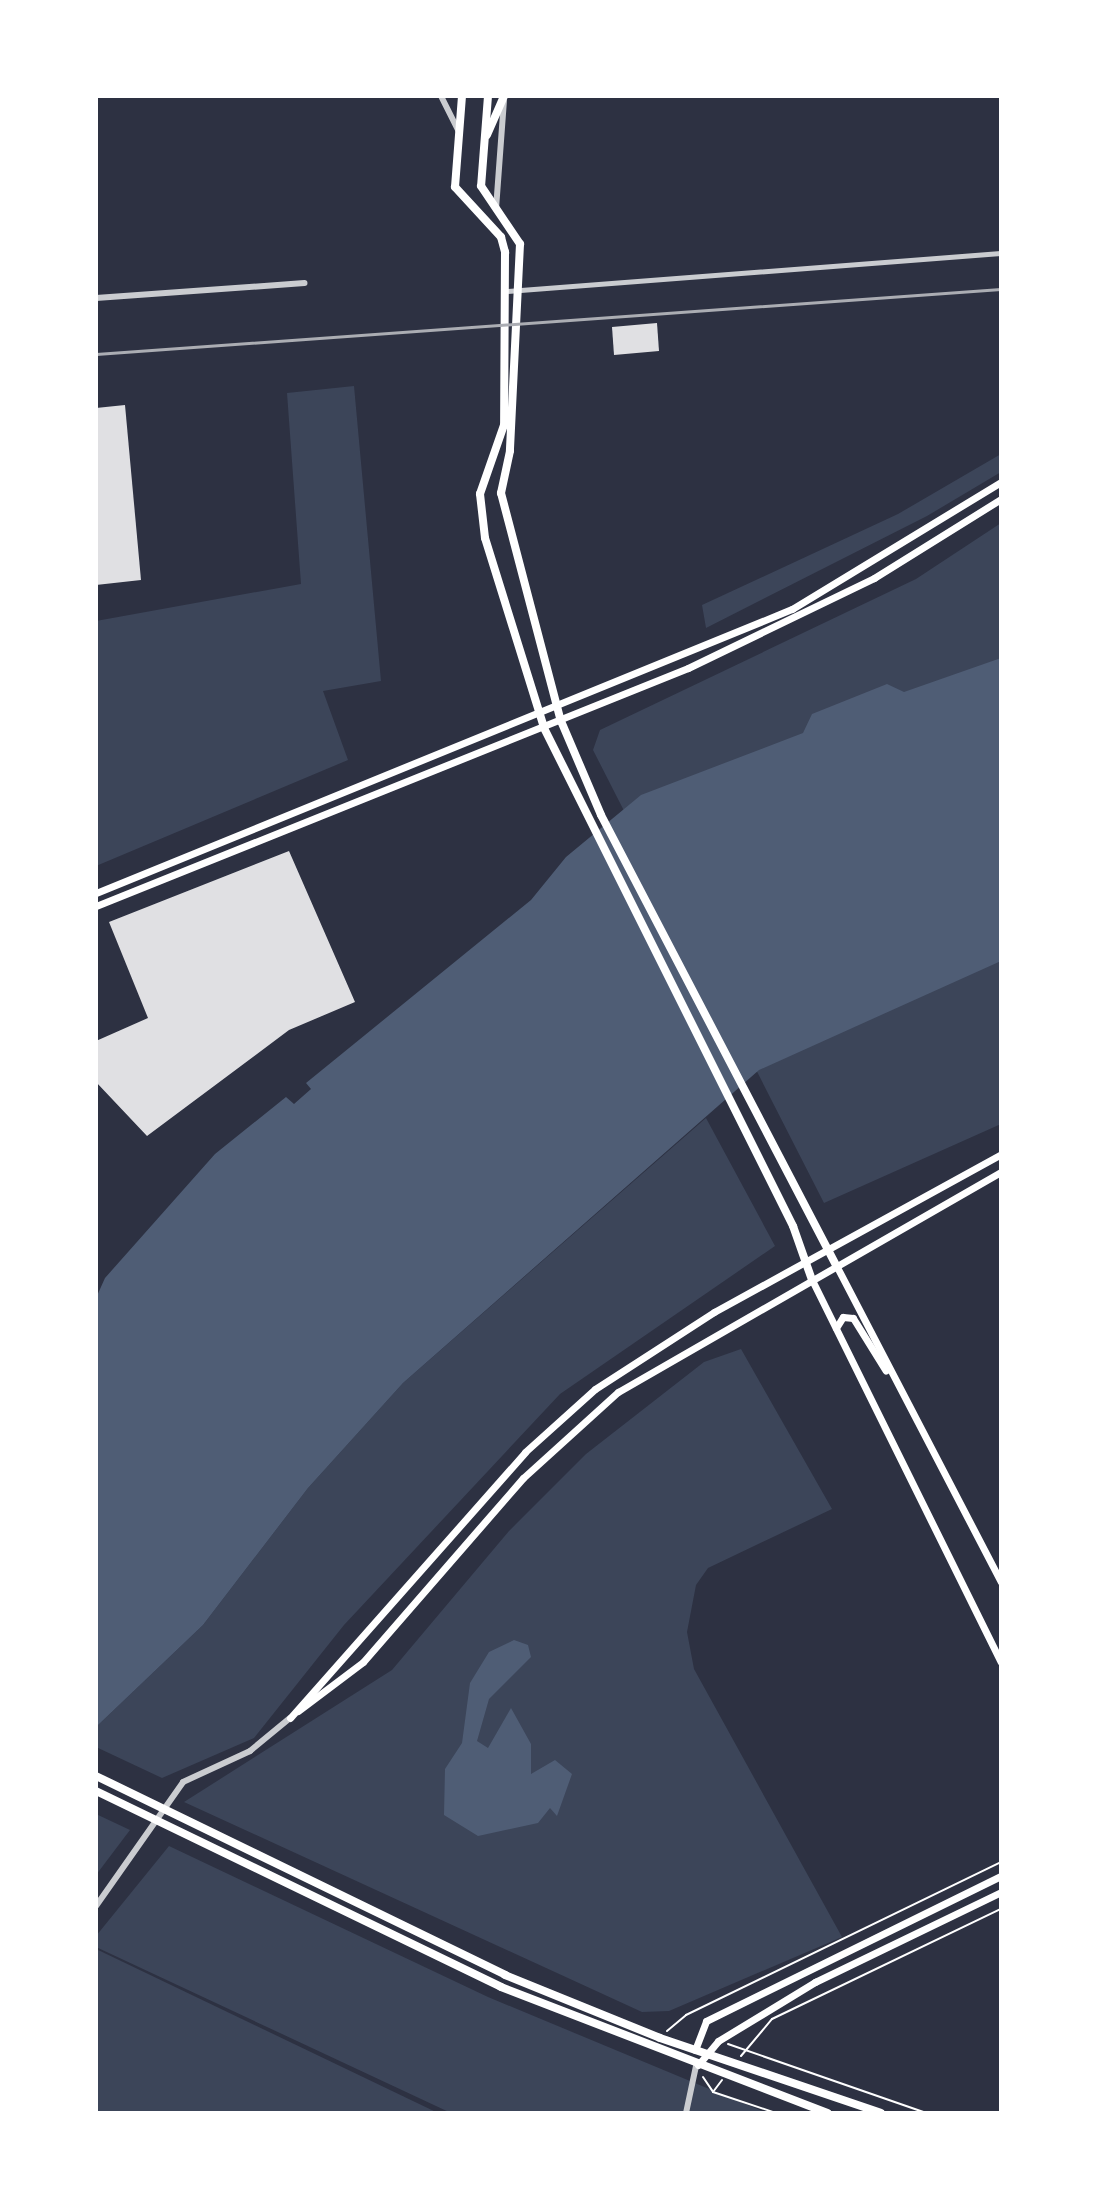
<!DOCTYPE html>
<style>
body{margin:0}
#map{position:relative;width:1097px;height:2209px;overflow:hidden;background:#2d3142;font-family:"DM Sans",sans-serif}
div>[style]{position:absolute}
.green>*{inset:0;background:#3c4559}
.water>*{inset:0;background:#4f5d75}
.building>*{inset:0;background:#e0e0e3}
.path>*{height:2px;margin:-1px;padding:0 1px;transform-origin:1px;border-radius:1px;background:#fff}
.minor>*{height:5px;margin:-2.5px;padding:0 2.5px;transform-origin:2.5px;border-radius:2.5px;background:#caccd0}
.tertiary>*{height:6px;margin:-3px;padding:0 3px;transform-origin:3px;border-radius:3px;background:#caccd0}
.secondary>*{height:7px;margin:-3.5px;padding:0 3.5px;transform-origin:3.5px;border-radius:3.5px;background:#fff}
.primary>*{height:8px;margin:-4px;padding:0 4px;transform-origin:4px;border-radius:4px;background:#fff}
.rail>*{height:3px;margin:-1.5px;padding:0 1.5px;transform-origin:1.5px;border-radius:1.5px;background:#abadb3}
span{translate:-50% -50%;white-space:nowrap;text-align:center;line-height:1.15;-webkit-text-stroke:6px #fff;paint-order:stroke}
.frame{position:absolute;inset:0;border:98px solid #fff;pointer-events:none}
</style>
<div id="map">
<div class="green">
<div style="clip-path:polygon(354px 386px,381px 681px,323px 691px,348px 760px,96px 866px,96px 621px,301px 584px,287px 393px)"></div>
<div style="clip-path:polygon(1001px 454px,1001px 472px,927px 516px,706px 628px,702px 605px,898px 514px)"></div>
<div style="clip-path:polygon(1001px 523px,1001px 1124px,824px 1203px,593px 750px,600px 730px,916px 579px)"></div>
<div style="clip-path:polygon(706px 1118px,775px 1246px,560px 1394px,344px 1625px,254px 1738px,162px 1778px,96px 1747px,96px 1727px,203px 1625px,308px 1488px,403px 1383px)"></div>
<div style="clip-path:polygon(741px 1349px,832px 1509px,708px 1568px,696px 1585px,687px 1632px,694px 1669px,842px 1937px,669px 2011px,642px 2012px,184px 1802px,392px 1670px,509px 1531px,586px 1454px,704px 1362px)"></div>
<div style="clip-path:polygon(96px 1814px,130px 1830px,96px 1875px)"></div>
<div style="clip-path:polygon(169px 1846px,488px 1997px,767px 2113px,451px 2113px,96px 1947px,96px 1936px)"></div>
<div style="clip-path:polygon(96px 1949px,438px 2113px,96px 2113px)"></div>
</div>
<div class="water">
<div style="clip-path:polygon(1001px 658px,1001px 961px,759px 1070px,403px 1383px,308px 1488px,203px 1625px,96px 1727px,96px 1298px,105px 1278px,215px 1154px,286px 1097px,294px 1104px,311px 1089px,306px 1083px,531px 900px,566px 857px,641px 795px,803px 733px,812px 714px,887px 684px,904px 692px)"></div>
<div style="clip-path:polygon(514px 1640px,528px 1645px,531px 1657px,489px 1699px,477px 1741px,488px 1748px,511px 1708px,531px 1744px,531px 1774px,555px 1760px,572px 1774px,557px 1816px,550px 1808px,538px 1823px,478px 1836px,444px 1815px,445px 1769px,462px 1743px,470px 1683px,489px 1652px)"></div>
</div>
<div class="building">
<div style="clip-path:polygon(657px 323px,659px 351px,614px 355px,612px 327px)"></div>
<div style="clip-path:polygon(125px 405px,141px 580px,96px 585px,96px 408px)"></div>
<div style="clip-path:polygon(289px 851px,355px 1002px,289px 1030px,147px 1136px,96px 1082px,96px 1041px,148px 1018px,109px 922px)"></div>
</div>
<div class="path">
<div style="left:667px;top:2031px;width:25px;rotate:-40deg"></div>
<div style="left:686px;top:2015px;width:350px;rotate:-25.9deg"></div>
<div style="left:728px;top:2044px;width:210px;rotate:19.2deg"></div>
<div style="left:741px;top:2056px;width:48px;rotate:-50deg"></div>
<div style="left:772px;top:2019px;width:254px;rotate:-25.7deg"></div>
<div style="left:703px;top:2077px;width:18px;rotate:56deg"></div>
<div style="left:713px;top:2092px;width:66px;rotate:18.4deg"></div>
<div style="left:713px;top:2092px;width:15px;rotate:-53deg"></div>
</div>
<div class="minor">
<div style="left:507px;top:291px;width:495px;rotate:-4.4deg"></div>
</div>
<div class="tertiary">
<div style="left:441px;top:96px;width:40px;rotate:63.4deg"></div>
<div style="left:496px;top:209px;width:108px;rotate:-85.8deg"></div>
<div style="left:96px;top:298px;width:209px;rotate:-4.1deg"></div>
<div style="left:96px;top:1906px;width:151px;rotate:-54.9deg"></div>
<div style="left:183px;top:1782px;width:74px;rotate:-24.8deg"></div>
<div style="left:250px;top:1751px;width:52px;rotate:-39.5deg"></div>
<div style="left:686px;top:2113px;width:48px;rotate:-78deg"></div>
</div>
<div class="secondary">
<div style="left:96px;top:893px;width:752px;rotate:-22.2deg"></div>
<div style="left:792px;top:609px;width:245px;rotate:-31.3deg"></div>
<div style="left:96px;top:906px;width:638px;rotate:-21.9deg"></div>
<div style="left:688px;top:668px;width:207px;rotate:-25.8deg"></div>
<div style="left:874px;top:578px;width:150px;rotate:-31.9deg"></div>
<div style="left:837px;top:1267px;width:355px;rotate:62.5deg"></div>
<div style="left:812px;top:1280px;width:426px;rotate:63.7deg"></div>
<div style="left:836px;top:1328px;width:13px;rotate:-58deg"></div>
<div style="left:843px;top:1317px;width:10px;rotate:6deg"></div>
<div style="left:853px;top:1318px;width:62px;rotate:58.1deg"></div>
<div style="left:298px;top:1711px;width:81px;rotate:-37deg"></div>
<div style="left:363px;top:1662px;width:244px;rotate:-49deg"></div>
<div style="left:523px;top:1478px;width:128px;rotate:-42.2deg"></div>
<div style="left:618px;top:1392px;width:442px;rotate:-29.9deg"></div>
<div style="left:290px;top:1718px;width:355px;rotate:-48.5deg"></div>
<div style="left:525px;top:1452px;width:94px;rotate:-42deg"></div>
<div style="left:595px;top:1389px;width:142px;rotate:-32.9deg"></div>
<div style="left:714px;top:1312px;width:328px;rotate:-28.8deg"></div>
<div style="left:695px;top:2050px;width:31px;rotate:-69deg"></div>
<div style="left:706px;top:2021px;width:329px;rotate:-26.2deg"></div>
<div style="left:698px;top:2065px;width:31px;rotate:-50deg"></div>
<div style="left:718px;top:2041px;width:114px;rotate:-31.3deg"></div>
<div style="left:815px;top:1982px;width:207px;rotate:-25.8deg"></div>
</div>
<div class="primary">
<div style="left:462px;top:96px;width:91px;rotate:94.4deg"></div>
<div style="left:455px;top:187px;width:68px;rotate:47.4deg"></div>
<div style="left:501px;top:237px;width:16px;rotate:75deg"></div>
<div style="left:505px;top:252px;width:173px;rotate:90.3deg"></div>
<div style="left:504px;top:425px;width:73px;rotate:109.2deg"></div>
<div style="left:480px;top:494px;width:44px;rotate:83.5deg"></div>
<div style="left:485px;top:538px;width:199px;rotate:72.7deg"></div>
<div style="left:544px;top:728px;width:557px;rotate:63.43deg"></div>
<div style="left:793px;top:1226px;width:57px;rotate:70.6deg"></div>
<div style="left:488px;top:96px;width:90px;rotate:94.4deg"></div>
<div style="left:481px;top:186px;width:70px;rotate:56.1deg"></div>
<div style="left:520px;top:244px;width:207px;rotate:92.8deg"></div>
<div style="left:510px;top:451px;width:43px;rotate:102.1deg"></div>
<div style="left:501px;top:493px;width:236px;rotate:75.3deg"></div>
<div style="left:561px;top:721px;width:102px;rotate:66.9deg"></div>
<div style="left:601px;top:815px;width:510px;rotate:62.43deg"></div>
<div style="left:487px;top:135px;width:43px;rotate:-66.4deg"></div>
<div style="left:96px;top:1776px;width:455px;rotate:25.9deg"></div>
<div style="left:505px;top:1975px;width:167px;rotate:22.1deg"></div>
<div style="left:660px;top:2038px;width:233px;rotate:18.7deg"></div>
<div style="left:96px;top:1791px;width:450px;rotate:25.8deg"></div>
<div style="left:501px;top:1987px;width:350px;rotate:21.1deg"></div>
</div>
<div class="rail">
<div style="left:96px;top:354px;width:907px;rotate:-4.11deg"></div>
</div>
<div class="frame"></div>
</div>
